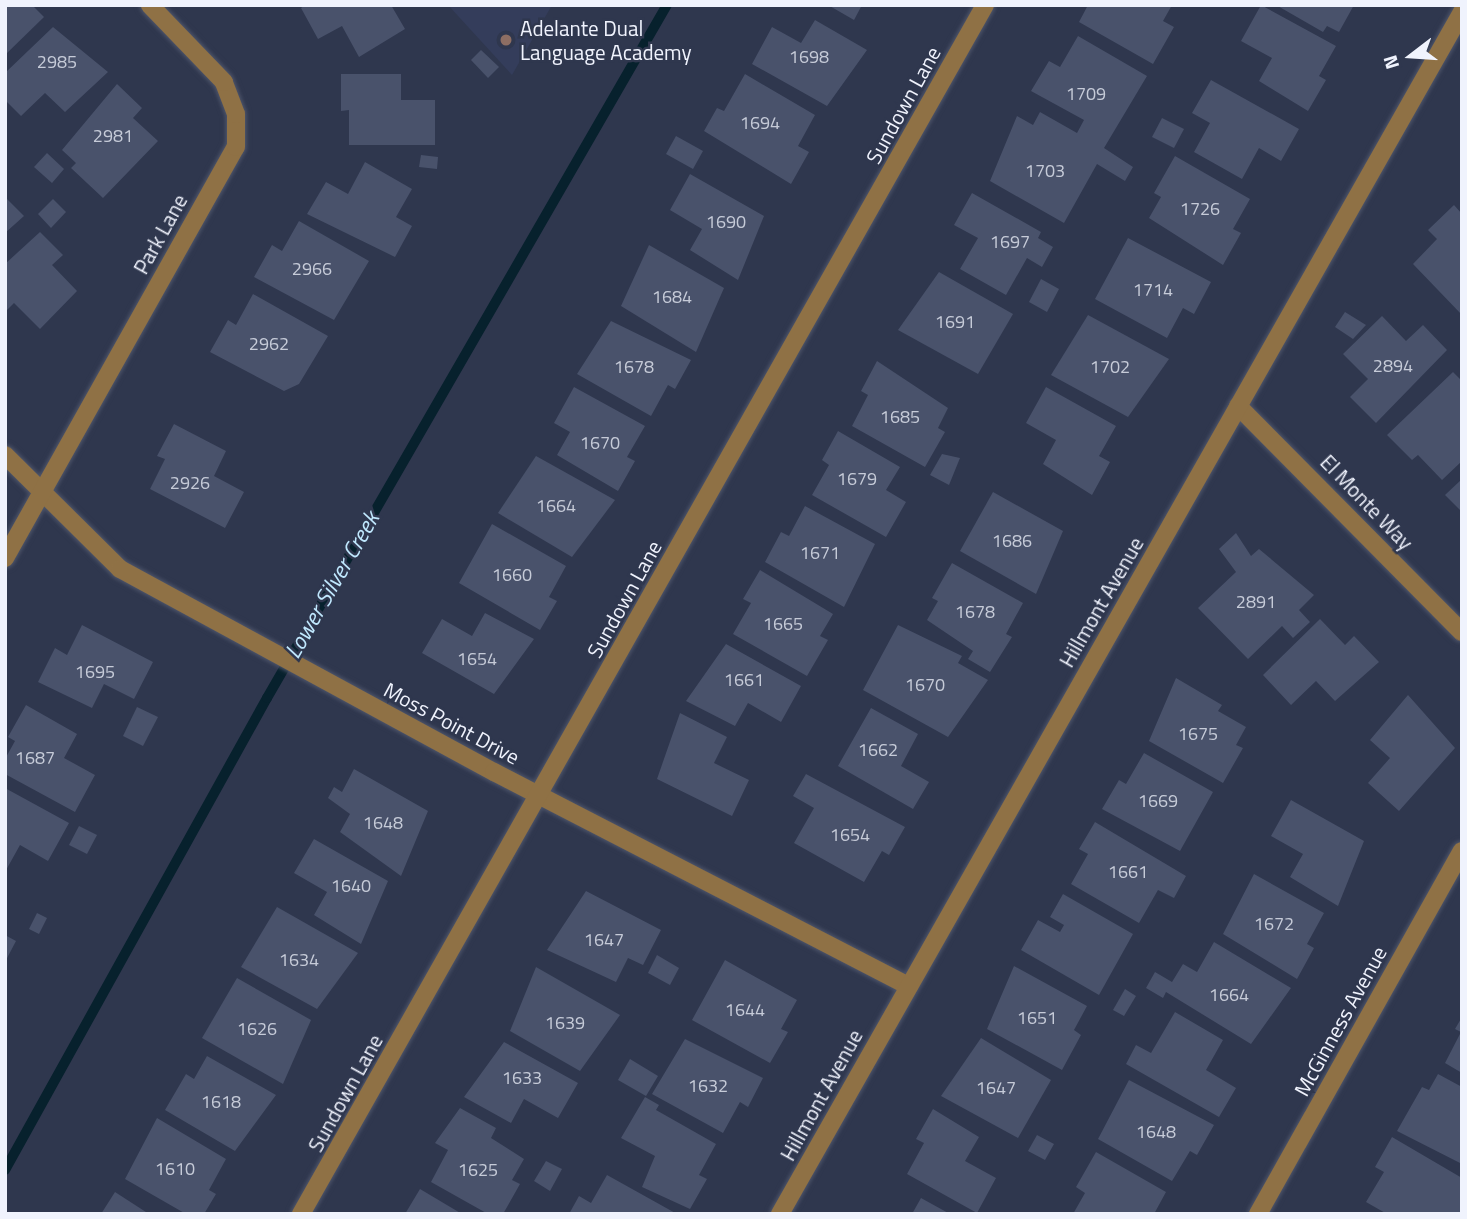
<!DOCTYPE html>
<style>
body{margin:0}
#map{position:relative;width:1467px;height:1219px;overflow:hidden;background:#2f374e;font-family:"Titillium Web",sans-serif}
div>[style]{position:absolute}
.built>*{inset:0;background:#343d5b}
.stream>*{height:10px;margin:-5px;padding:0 5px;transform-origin:5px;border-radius:5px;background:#07212d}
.building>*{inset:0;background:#49526b}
.roads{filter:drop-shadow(0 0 2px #4e556a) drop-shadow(0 0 2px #4e556a)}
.minor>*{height:18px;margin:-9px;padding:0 9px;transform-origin:9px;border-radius:9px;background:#8f7145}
.dots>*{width:19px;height:19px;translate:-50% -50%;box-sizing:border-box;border:4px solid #2f374e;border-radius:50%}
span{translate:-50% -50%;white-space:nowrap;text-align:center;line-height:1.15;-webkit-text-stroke:5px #2f374e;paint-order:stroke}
.number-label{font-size:18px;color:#c6cbd8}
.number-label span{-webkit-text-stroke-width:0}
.poi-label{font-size:21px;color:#f0f3fd}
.left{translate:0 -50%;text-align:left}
.street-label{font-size:21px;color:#f0f3fd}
.water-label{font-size:23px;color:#c0e8fe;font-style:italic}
.frame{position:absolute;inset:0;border:7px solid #f0f3fd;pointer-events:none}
.north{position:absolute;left:1376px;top:21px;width:70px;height:70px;-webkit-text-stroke:5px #2f374e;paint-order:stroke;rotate:253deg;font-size:19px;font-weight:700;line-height:28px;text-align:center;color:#f0f3fd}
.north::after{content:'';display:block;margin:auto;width:24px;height:32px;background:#f0f3fd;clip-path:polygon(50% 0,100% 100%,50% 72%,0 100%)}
</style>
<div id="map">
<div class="built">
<div style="clip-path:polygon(448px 5px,552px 5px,512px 75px)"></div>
</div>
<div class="stream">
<div style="left:5px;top:1170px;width:540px;rotate:-60.97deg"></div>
<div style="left:267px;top:698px;width:800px;rotate:-60.01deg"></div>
</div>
<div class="building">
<div style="clip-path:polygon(5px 5px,32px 5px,44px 17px,5px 55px)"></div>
<div style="clip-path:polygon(305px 5px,391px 5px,405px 29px,359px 57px,342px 26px,318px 39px,301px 8px)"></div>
<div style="clip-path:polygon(828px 5px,862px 5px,854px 20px)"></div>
<div style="clip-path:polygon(1088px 5px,1172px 5px,1163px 21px,1174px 27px,1153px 64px,1079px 22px)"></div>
<div style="clip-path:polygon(1261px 5px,1336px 46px,1319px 76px,1326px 80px,1308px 111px,1259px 81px,1272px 58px,1241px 41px)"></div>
<div style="clip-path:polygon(1276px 5px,1354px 5px,1339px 32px,1327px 26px,1323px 32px)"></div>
<div style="clip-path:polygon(815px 20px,867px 50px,827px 106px,752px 64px,772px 27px,801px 43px)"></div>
<div style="clip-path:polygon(53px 27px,108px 72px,65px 112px,45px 93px,21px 116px,5px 100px,5px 73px)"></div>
<div style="clip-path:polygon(1078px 36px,1147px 76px,1104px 148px,1133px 167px,1125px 181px,1097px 164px,1064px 223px,990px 181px,1017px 116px,1033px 125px,1040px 112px,1077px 133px,1084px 120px,1031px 91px,1049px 61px,1060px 67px)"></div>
<div style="clip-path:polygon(481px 50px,499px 67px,488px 78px,471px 60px)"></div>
<div style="clip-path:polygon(341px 74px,401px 74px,401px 100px,435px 100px,435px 145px,349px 145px,349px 110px,341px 111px)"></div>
<div style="clip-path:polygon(745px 74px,815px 115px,798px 146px,809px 152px,791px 184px,704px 131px,717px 108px,724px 111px)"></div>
<div style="clip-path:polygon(1211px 80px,1299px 129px,1281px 161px,1259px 148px,1242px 179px,1194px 152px,1210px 123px,1192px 113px)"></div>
<div style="clip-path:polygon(117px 84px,142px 108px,133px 118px,158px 141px,103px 198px,71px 168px,76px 163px,62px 150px)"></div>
<div style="clip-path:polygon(1162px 118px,1184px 129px,1174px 148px,1152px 137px)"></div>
<div style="clip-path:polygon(676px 136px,703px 151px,693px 169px,666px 154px)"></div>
<div style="clip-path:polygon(47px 153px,64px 169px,52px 183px,34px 167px)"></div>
<div style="clip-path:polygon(421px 155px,438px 157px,437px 169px,419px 167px)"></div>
<div style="clip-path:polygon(1175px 156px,1250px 199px,1233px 229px,1241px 233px,1223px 265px,1149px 218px,1161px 197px,1154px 193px)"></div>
<div style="clip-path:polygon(365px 162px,412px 189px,396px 217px,412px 226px,395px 257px,307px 214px,326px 182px,348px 194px)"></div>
<div style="clip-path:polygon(690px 174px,764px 216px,738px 280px,690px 250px,702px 229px,670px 210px)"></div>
<div style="clip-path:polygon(972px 193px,1041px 232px,1038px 238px,1053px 247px,1042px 267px,1027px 258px,1006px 295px,960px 269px,978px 238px,954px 225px)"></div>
<div style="clip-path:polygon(5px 197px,24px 216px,5px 233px)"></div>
<div style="clip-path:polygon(53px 199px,66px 212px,51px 228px,38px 214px)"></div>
<div style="clip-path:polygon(1454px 205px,1462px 214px,1462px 315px,1413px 264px,1437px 239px,1428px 230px)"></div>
<div style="clip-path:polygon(299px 221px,369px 261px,334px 320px,254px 277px,272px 245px,282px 251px)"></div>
<div style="clip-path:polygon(40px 232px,63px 255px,52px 265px,77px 291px,40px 329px,14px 303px,5px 312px,5px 264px)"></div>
<div style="clip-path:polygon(1128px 238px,1211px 282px,1194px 314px,1183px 308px,1167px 338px,1095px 299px)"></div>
<div style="clip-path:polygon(649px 245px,724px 288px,696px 352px,621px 306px)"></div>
<div style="clip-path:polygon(939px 272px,1013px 314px,978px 374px,898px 330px)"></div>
<div style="clip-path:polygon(1041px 279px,1059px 289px,1047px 312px,1029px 302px)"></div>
<div style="clip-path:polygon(253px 294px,328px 336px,299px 384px,284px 391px,210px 352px,228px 320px,236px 325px)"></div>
<div style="clip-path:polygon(1345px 312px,1366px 325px,1353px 339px,1335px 327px)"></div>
<div style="clip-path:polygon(1088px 315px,1169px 359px,1128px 417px,1051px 375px)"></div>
<div style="clip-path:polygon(1382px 316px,1406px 341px,1423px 325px,1447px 350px,1376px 423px,1350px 397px,1368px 379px,1343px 354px)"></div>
<div style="clip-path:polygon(611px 321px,691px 360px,675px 389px,668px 385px,651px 416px,577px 374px)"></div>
<div style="clip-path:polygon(877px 361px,948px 408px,938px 428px,945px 432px,925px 467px,852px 426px,868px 395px,861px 391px)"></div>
<div style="clip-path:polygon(1453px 372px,1462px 381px,1462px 461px,1442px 480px,1418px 455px,1412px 460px,1387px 435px)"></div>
<div style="clip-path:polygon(574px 387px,645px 426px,627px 457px,635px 461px,618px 491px,557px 455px,570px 432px,554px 423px)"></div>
<div style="clip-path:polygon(1046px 387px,1116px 426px,1099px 456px,1110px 462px,1092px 495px,1043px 464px,1056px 440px,1026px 423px)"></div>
<div style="clip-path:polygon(174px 424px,226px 451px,214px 476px,244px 492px,225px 528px,150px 489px,165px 459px,157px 456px)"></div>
<div style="clip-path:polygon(838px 431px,900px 467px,886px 490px,906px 502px,886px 537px,812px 495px,829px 465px,822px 460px)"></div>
<div style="clip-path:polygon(942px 454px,960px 458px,949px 485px,930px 475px)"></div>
<div style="clip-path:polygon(536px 456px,615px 500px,572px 557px,498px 513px)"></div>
<div style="clip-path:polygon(1462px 479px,1462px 512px,1445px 495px)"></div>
<div style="clip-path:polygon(993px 492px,1063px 531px,1036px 594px,960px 551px)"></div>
<div style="clip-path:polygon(805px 506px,875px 544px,844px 607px,765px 562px,781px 532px,789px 536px)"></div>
<div style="clip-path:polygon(492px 524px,566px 566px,549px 597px,557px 601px,540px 630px,459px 583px)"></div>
<div style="clip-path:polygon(1236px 533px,1251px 556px,1259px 549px,1314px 595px,1299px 610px,1310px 622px,1293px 638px,1282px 626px,1248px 659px,1198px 608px,1236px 572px,1219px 549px)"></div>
<div style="clip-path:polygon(952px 563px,1023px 603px,1006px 634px,1012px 637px,990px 672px,968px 659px,973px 651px,927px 620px,938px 601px,932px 598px)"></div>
<div style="clip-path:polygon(760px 570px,833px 614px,820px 636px,828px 640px,807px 676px,733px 634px,751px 603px,743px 599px)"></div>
<div style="clip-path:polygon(485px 613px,534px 639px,494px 694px,422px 653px,442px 619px,472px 636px)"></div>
<div style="clip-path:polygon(1320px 619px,1345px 645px,1354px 636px,1379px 662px,1335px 701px,1316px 681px,1291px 705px,1263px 675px)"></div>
<div style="clip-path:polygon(82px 625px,153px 662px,134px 699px,104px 684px,92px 708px,38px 682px,55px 648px,67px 655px)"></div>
<div style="clip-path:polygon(898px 625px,962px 656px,958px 663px,988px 680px,948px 737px,863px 690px)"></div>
<div style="clip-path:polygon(726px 644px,801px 686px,781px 722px,748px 703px,735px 726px,686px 701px)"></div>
<div style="clip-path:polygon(1176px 678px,1222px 705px,1218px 711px,1246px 727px,1236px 745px,1243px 748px,1223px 783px,1149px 741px)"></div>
<div style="clip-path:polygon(1408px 695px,1455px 748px,1399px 811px,1368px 783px,1390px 758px,1370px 740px)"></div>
<div style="clip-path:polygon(26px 705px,77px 734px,64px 758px,95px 775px,75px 812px,5px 774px,5px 759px,15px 741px,8px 737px)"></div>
<div style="clip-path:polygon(137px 707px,158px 717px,143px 746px,123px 736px)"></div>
<div style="clip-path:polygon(871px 708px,918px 734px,901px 766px,929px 782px,913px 809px,838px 766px)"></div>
<div style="clip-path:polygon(680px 713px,727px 737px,714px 763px,749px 780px,732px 816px,657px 779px)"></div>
<div style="clip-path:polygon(1144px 753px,1213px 792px,1180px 851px,1102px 809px,1119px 780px,1126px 784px)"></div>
<div style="clip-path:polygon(354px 769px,428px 811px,401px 876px,340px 832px,350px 814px,328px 798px,334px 787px,342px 792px)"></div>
<div style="clip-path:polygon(806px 774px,905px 827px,889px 855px,882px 851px,864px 882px,794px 843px,814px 808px,793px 796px)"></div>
<div style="clip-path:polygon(5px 788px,69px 823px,48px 861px,20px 845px,5px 872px)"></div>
<div style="clip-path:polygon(1291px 800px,1364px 841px,1338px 906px,1290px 877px,1303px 854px,1271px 836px)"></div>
<div style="clip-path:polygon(1095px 822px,1186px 876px,1174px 898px,1158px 890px,1139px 923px,1071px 884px,1088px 854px,1079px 849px)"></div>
<div style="clip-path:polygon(79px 826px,97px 835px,87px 854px,69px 845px)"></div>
<div style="clip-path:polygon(314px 839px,388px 881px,361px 944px,314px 915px,327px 892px,294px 873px)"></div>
<div style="clip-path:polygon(1254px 874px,1324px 913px,1307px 944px,1314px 948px,1297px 979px,1223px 934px)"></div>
<div style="clip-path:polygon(586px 891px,661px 930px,643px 965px,628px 958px,616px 982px,547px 950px)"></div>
<div style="clip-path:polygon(1063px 894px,1133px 934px,1099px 995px,1021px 950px,1038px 920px,1060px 932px,1064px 925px,1050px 917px)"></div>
<div style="clip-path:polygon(277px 907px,358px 953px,317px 1009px,241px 967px)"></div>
<div style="clip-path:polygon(37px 913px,47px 918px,39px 934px,29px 929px)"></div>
<div style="clip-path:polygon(5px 935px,16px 941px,5px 962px)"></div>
<div style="clip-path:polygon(1214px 942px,1291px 988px,1251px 1044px,1166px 992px,1163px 998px,1146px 988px,1155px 972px,1172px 982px,1183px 964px,1197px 972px)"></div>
<div style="clip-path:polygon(657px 955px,679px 968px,670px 985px,648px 973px)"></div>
<div style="clip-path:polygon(725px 960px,797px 1000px,781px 1029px,788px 1032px,770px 1063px,692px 1020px)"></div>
<div style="clip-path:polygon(1014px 966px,1087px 1006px,1074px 1030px,1081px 1035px,1062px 1070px,987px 1029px)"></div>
<div style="clip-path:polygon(536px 967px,620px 1015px,580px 1071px,510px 1031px)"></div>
<div style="clip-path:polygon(237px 978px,311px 1020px,283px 1084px,202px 1038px)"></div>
<div style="clip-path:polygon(1125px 989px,1136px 996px,1124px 1016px,1113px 1010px)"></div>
<div style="clip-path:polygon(1175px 1012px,1223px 1040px,1206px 1070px,1236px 1088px,1219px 1117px,1126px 1064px,1136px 1045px,1151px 1053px)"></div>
<div style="clip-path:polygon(1462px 1017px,1462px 1073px,1445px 1063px,1461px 1032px,1455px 1029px)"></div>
<div style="clip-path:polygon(981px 1038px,1051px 1080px,1018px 1138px,941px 1096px)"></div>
<div style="clip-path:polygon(685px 1039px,763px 1078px,748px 1107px,740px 1102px,723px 1133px,652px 1094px)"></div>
<div style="clip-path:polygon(504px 1042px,578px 1083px,558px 1118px,524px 1099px,511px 1123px,464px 1097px)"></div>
<div style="clip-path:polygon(207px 1056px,276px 1095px,235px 1151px,165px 1110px,186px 1074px,194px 1079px)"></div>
<div style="clip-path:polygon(630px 1059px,658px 1076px,646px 1096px,618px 1080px)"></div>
<div style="clip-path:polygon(1438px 1074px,1462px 1087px,1462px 1164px,1397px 1131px,1422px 1087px,1429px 1090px)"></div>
<div style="clip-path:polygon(1129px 1080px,1214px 1125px,1197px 1155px,1190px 1151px,1172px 1181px,1098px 1139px)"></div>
<div style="clip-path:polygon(645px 1097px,659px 1105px,656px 1110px,716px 1144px,699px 1175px,707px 1179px,690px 1209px,642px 1187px,655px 1156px,621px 1138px)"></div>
<div style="clip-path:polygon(460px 1108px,496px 1128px,491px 1138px,524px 1159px,512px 1180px,520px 1184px,503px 1214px,488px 1214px,431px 1182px,448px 1150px,435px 1143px)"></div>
<div style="clip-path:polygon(933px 1109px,979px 1137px,965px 1161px,996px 1178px,977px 1213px,907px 1174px,924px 1143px,916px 1139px)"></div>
<div style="clip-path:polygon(157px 1118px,226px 1159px,209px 1190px,216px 1194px,204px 1214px,186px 1214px,125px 1179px)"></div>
<div style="clip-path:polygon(1037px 1135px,1054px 1144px,1045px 1160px,1028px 1151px)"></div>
<div style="clip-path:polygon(1392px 1137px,1462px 1178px,1462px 1214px,1387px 1214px,1366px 1202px,1384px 1172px,1375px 1167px)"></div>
<div style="clip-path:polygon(1096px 1152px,1166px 1192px,1154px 1214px,1073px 1214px,1085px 1193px,1076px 1187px)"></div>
<div style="clip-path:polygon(546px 1161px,562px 1169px,550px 1191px,534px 1181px)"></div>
<div style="clip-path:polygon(607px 1175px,677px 1214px,569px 1214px,579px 1196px,591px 1203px)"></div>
<div style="clip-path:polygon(420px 1189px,462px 1214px,405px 1214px)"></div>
<div style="clip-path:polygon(115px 1192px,149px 1214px,101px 1214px)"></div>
<div style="clip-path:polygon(921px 1198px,950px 1214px,912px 1214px)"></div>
</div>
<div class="roads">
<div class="minor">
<div style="left:1238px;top:406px;width:318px;rotate:45.3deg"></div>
<div style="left:5px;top:455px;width:162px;rotate:44.7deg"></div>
<div style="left:120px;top:569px;width:426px;rotate:28.5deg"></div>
<div style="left:494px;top:772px;width:467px;rotate:27.3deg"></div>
<div style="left:5px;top:558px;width:471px;rotate:-60.7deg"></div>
<div style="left:236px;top:147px;width:33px;rotate:-90deg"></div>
<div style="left:236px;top:114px;width:34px;rotate:-111deg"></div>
<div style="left:224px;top:82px;width:107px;rotate:-133.9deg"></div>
<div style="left:301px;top:1214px;width:1389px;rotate:-60.5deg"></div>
<div style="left:780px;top:1214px;width:1382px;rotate:-60.43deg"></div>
<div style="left:1258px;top:1214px;width:416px;rotate:-60.7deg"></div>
</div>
</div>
<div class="dots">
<div style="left:506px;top:40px;background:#8d6e63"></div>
</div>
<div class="number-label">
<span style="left:809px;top:57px">1698</span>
<span style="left:57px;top:62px">2985</span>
<span style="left:1086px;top:94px">1709</span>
<span style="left:760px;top:123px">1694</span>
<span style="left:113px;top:136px">2981</span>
<span style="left:1045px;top:171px">1703</span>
<span style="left:1200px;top:209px">1726</span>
<span style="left:726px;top:222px">1690</span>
<span style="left:1010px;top:242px">1697</span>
<span style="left:312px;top:269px">2966</span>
<span style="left:1153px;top:290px">1714</span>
<span style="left:672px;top:297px">1684</span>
<span style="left:955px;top:322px">1691</span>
<span style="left:269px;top:344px">2962</span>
<span style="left:1393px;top:366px">2894</span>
<span style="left:634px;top:367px">1678</span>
<span style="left:1110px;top:367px">1702</span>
<span style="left:900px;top:417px">1685</span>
<span style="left:600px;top:443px">1670</span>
<span style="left:857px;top:479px">1679</span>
<span style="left:190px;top:483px">2926</span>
<span style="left:556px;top:506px">1664</span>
<span style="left:1012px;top:541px">1686</span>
<span style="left:820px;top:553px">1671</span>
<span style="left:512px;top:575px">1660</span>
<span style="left:1256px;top:602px">2891</span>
<span style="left:975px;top:612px">1678</span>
<span style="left:783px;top:624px">1665</span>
<span style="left:477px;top:659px">1654</span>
<span style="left:95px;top:672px">1695</span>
<span style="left:744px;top:680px">1661</span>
<span style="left:925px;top:685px">1670</span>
<span style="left:1198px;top:734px">1675</span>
<span style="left:878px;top:750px">1662</span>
<span style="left:35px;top:758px">1687</span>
<span style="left:1158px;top:801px">1669</span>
<span style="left:383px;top:823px">1648</span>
<span style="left:850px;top:835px">1654</span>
<span style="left:1128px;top:872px">1661</span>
<span style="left:351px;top:886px">1640</span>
<span style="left:1274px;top:924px">1672</span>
<span style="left:604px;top:940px">1647</span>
<span style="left:299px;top:960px">1634</span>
<span style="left:1229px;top:995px">1664</span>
<span style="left:745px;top:1010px">1644</span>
<span style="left:1037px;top:1018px">1651</span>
<span style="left:565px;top:1023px">1639</span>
<span style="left:257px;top:1029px">1626</span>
<span style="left:522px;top:1078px">1633</span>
<span style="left:708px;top:1086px">1632</span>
<span style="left:996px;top:1088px">1647</span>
<span style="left:221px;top:1102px">1618</span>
<span style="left:1156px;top:1132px">1648</span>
<span style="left:175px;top:1169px">1610</span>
<span style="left:478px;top:1170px">1625</span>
</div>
<div class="poi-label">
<span class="left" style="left:520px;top:40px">Adelante Dual<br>Language Academy</span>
</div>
<div class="street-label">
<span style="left:903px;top:105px;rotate:-61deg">Sundown Lane</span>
<span style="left:160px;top:234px;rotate:-61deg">Park Lane</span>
<span style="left:1367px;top:502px;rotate:46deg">El Monte Way</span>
<span style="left:624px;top:599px;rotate:-61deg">Sundown Lane</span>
<span style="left:1101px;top:602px;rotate:-60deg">Hillmont Avenue</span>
<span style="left:452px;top:723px;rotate:28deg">Moss Point Drive</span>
<span style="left:1340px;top:1021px;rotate:-61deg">McGinness Avenue</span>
<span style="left:345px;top:1093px;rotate:-61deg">Sundown Lane</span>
<span style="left:821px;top:1095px;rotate:-61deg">Hillmont Avenue</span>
</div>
<div class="water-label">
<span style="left:332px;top:585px;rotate:-60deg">Lower Silver Creek</span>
</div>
<div class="frame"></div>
<div class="north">N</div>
</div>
